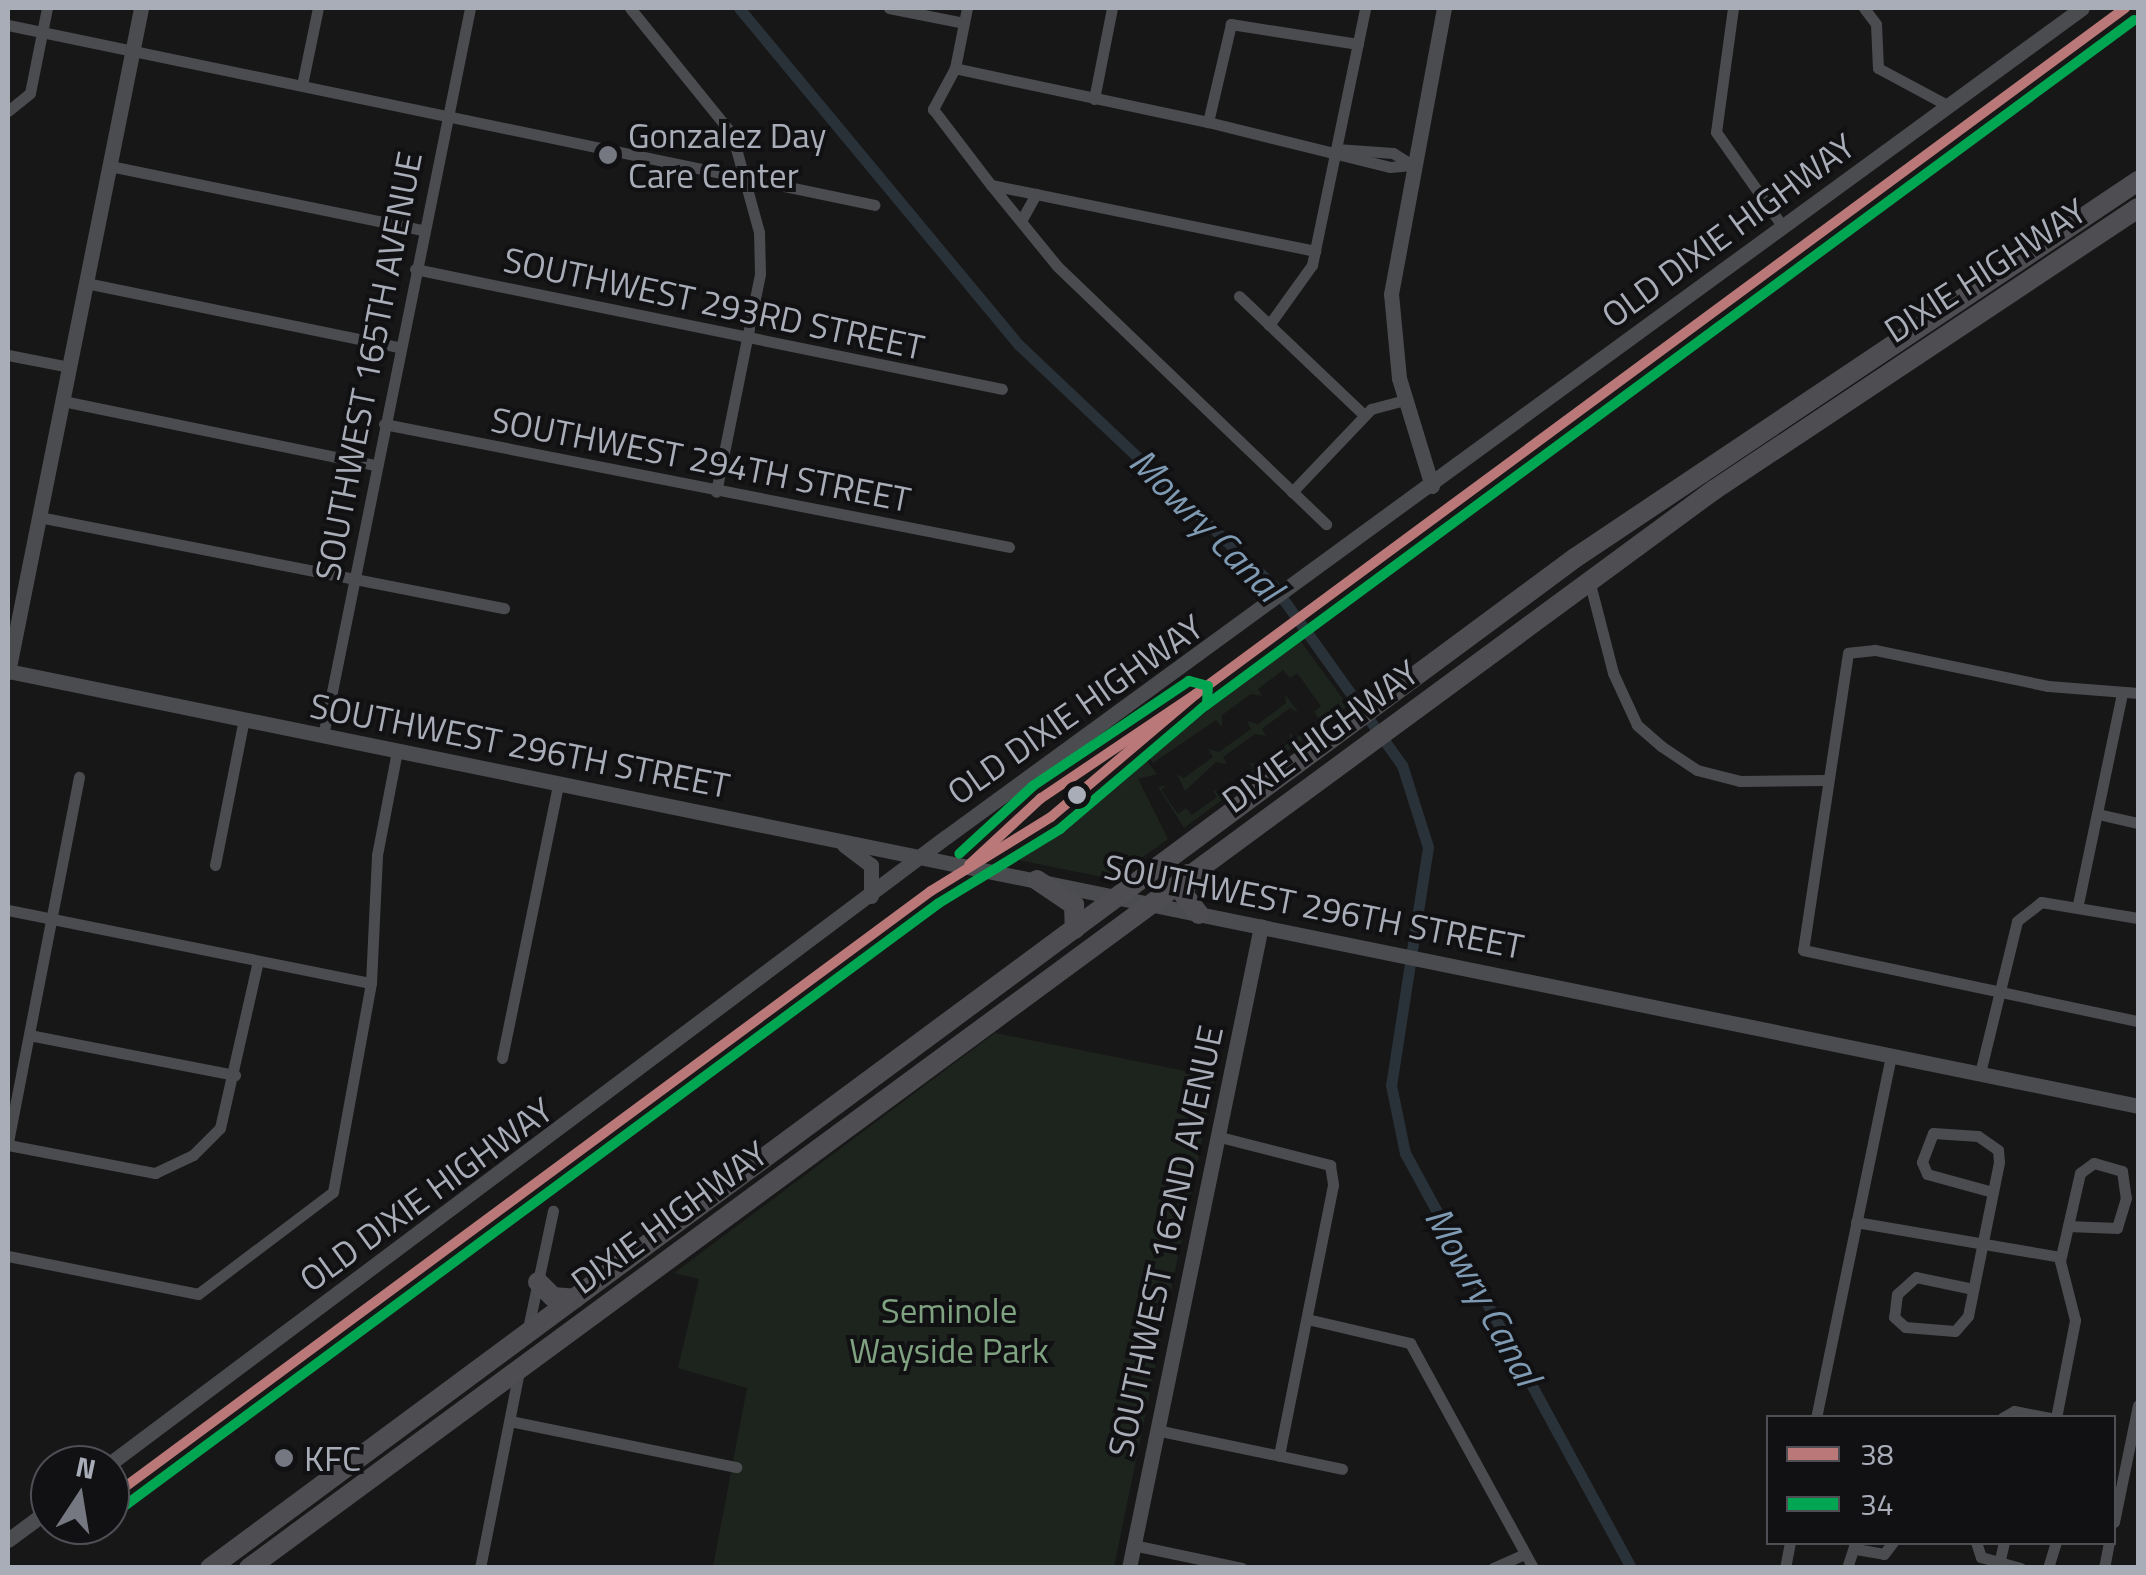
<!DOCTYPE html>
<style>
body{margin:0}
#map{position:relative;width:2146px;height:1575px;overflow:hidden;background:#171717;font-family:"Titillium Web",sans-serif}
div>[style]{position:absolute}
.green>*{inset:0;background:#1d241e}
.canal>*{height:11px;margin:-5.5px;padding:0 5.5px;transform-origin:5.5px;border-radius:5.5px;background:#2a3239}
.minor>*{height:11px;margin:-5.5px;padding:0 5.5px;transform-origin:5.5px;border-radius:5.5px;background:#4b4c50}
.tertiary>*{height:15px;margin:-7.5px;padding:0 7.5px;transform-origin:7.5px;border-radius:7.5px;background:#4b4c50}
.trunk>*{height:20px;margin:-10px;padding:0 10px;transform-origin:10px;border-radius:10px;background:#4e4e52}
.bus-1>*{height:10px;margin:-5px;padding:0 5px;transform-origin:5px;border-radius:5px;background:#ba7878}
.bus-2>*{height:10px;margin:-5px;padding:0 5px;transform-origin:5px;border-radius:5px;background:#00a651}
.dots>*{width:28px;height:28px;translate:-50% -50%;box-sizing:border-box;border:5px solid #111113;border-radius:50%}
span{translate:-50% -50%;white-space:nowrap;text-align:center;line-height:1.15;-webkit-text-stroke:8px #111113;paint-order:stroke}
.poi-label{font-size:35px;color:#a8adb8}
.left{translate:0 -50%;text-align:left}
.street-label{font-size:35px;color:#a8adb8}
.park-label{font-size:35px;color:#7fa381}
.water-label{font-size:38px;color:#7f9bb3;font-style:italic}
.frame{position:absolute;inset:0;border:10px solid #a8adb8;pointer-events:none}
.legend{position:absolute;left:1766px;top:1415px;width:350px;height:130px;box-sizing:border-box;background:#111113;border:2px solid #4d4f55;margin:0;padding:12px 18px;list-style:none;font-size:30px;color:#a8adb8}
.legend li{display:flex;align-items:center;gap:20px;height:50px}
.legend b{width:50px;border:2px solid #4d4f55}
.north{position:absolute;left:30px;top:1445px;width:100px;height:100px;box-sizing:border-box;background:#111113;border:2px solid #4d4f55;border-radius:50%;rotate:12deg;font-size:28px;font-weight:700;line-height:40px;text-align:center;color:#a8adb8}
.north::after{content:'';display:block;margin:auto;width:35px;height:45px;background:#757880;clip-path:polygon(50% 0,100% 100%,50% 72%,0 100%)}
</style>
<div id="map">
<div class="green">
<div style="clip-path:polygon(1299px 639px,1348px 706px,1184px 828px,1158px 787px,1166px 785px,1161px 790px,1178px 814px,1186px 808px,1192px 815px,1217px 797px,1213px 790px,1222px 793px,1254px 769px,1249px 762px,1259px 766px,1290px 742px,1290px 733px,1295px 739px,1320px 720px,1314px 712px,1321px 706px,1297px 673px,1290px 678px,1283px 670px,1258px 689px,1262px 696px,1251px 694px,1222px 715px,1222px 727px,1216px 720px,1153px 763px,1149px 757px)"></div>
<div style="clip-path:polygon(1285px 694px,1298px 712px,1290px 708px,1262px 729px,1266px 736px,1255px 734px,1223px 757px,1227px 764px,1216px 762px,1185px 791px,1177px 774px,1184px 778px,1213px 757px,1208px 749px,1219px 752px,1251px 729px,1247px 721px,1258px 724px,1286px 703px)"></div>
<div style="clip-path:polygon(1146px 760px,1157px 774px,1138px 779px,1168px 839px,1112px 879px,1018px 860px)"></div>
<div style="clip-path:polygon(995px 1033px,1215px 1077px,1114px 1567px,713px 1567px,747px 1388px,678px 1368px,699px 1279px,674px 1273px)"></div>
</div>
<div class="canal">
<div style="left:739px;top:8px;width:438px;rotate:50.3deg"></div>
<div style="left:1019px;top:345px;width:349px;rotate:43.4deg"></div>
<div style="left:1273px;top:585px;width:221px;rotate:54.4deg"></div>
<div style="left:1402px;top:765px;width:86px;rotate:72.4deg"></div>
<div style="left:1428px;top:847px;width:241px;rotate:98.8deg"></div>
<div style="left:1391px;top:1085px;width:69px;rotate:78.4deg"></div>
<div style="left:1405px;top:1153px;width:473px;rotate:61.4deg"></div>
</div>
<div class="minor">
<div style="left:630px;top:8px;width:162px;rotate:51deg"></div>
<div style="left:732px;top:134px;width:102px;rotate:74.6deg"></div>
<div style="left:759px;top:232px;width:42px;rotate:88.6deg"></div>
<div style="left:760px;top:274px;width:222px;rotate:101.4deg"></div>
<div style="left:889px;top:8px;width:76px;rotate:11.3deg"></div>
<div style="left:1733px;top:8px;width:125px;rotate:97.8deg"></div>
<div style="left:1716px;top:132px;width:116px;rotate:54.8deg"></div>
<div style="left:1864px;top:8px;width:20px;rotate:53deg"></div>
<div style="left:1876px;top:24px;width:44px;rotate:87.4deg"></div>
<div style="left:1878px;top:68px;width:78px;rotate:28.2deg"></div>
<div style="left:8px;top:25px;width:885px;rotate:11.73deg"></div>
<div style="left:1358px;top:44px;width:129px;rotate:-171.1deg"></div>
<div style="left:1231px;top:24px;width:101px;rotate:103.2deg"></div>
<div style="left:1208px;top:122px;width:187px;rotate:13.9deg"></div>
<div style="left:1390px;top:167px;width:22px;rotate:-5deg"></div>
<div style="left:955px;top:68px;width:61px;rotate:-78.7deg"></div>
<div style="left:302px;top:85px;width:79px;rotate:-78.3deg"></div>
<div style="left:1094px;top:99px;width:93px;rotate:-78.8deg"></div>
<div style="left:8px;top:111px;width:28px;rotate:-39deg"></div>
<div style="left:30px;top:93px;width:87px;rotate:-78.7deg"></div>
<div style="left:1208px;top:122px;width:259px;rotate:-168deg"></div>
<div style="left:955px;top:68px;width:47px;rotate:118.2deg"></div>
<div style="left:933px;top:109px;width:96px;rotate:52.7deg"></div>
<div style="left:991px;top:185px;width:331px;rotate:11.5deg"></div>
<div style="left:1336px;top:149px;width:57px;rotate:4deg"></div>
<div style="left:1393px;top:153px;width:22px;rotate:32deg"></div>
<div style="left:110px;top:166px;width:318px;rotate:11.6deg"></div>
<div style="left:991px;top:185px;width:104px;rotate:50.8deg"></div>
<div style="left:1057px;top:266px;width:373px;rotate:43.8deg"></div>
<div style="left:1021px;top:221px;width:31px;rotate:-61deg"></div>
<div style="left:415px;top:269px;width:599px;rotate:11.55deg"></div>
<div style="left:86px;top:283px;width:319px;rotate:11.6deg"></div>
<div style="left:1239px;top:296px;width:173px;rotate:43.6deg"></div>
<div style="left:1269px;top:325px;width:74px;rotate:-54.4deg"></div>
<div style="left:1312px;top:265px;width:262px;rotate:-78.3deg"></div>
<div style="left:8px;top:355px;width:62px;rotate:11.1deg"></div>
<div style="left:63px;top:401px;width:319px;rotate:11.6deg"></div>
<div style="left:384px;top:424px;width:637px;rotate:11.13deg"></div>
<div style="left:1292px;top:492px;width:115px;rotate:-46.4deg"></div>
<div style="left:1371px;top:409px;width:34px;rotate:-15deg"></div>
<div style="left:39px;top:517px;width:474px;rotate:11.1deg"></div>
<div style="left:1589px;top:580px;width:96px;rotate:75.5deg"></div>
<div style="left:1613px;top:673px;width:57px;rotate:65.2deg"></div>
<div style="left:1637px;top:725px;width:32px;rotate:41deg"></div>
<div style="left:1661px;top:746px;width:43px;rotate:33.7deg"></div>
<div style="left:1697px;top:770px;width:44px;rotate:14.3deg"></div>
<div style="left:1740px;top:781px;width:86px;rotate:-0.7deg"></div>
<div style="left:2138px;top:693px;width:90px;rotate:-175.6deg"></div>
<div style="left:2048px;top:686px;width:177px;rotate:-168.2deg"></div>
<div style="left:1875px;top:650px;width:27px;rotate:174deg"></div>
<div style="left:1848px;top:653px;width:300px;rotate:98.6deg"></div>
<div style="left:1803px;top:950px;width:342px;rotate:12deg"></div>
<div style="left:323px;top:736px;width:743px;rotate:-78.58deg"></div>
<div style="left:2098px;top:814px;width:41px;rotate:12.7deg"></div>
<div style="left:215px;top:865px;width:149px;rotate:-78.8deg"></div>
<div style="left:2078px;top:904px;width:215px;rotate:-78.2deg"></div>
<div style="left:8px;top:910px;width:370px;rotate:11.4deg"></div>
<div style="left:29px;top:1035px;width:210px;rotate:11deg"></div>
<div style="left:502px;top:1058px;width:280px;rotate:-78.4deg"></div>
<div style="left:1980px;top:1073px;width:156px;rotate:-76.3deg"></div>
<div style="left:2017px;top:921px;width:31px;rotate:-38deg"></div>
<div style="left:2041px;top:902px;width:98px;rotate:9.4deg"></div>
<div style="left:1216px;top:1136px;width:118px;rotate:14.3deg"></div>
<div style="left:1330px;top:1165px;width:20px;rotate:81deg"></div>
<div style="left:1333px;top:1185px;width:276px;rotate:101.3deg"></div>
<div style="left:8px;top:1142px;width:372px;rotate:-79deg"></div>
<div style="left:8px;top:1145px;width:150px;rotate:10.8deg"></div>
<div style="left:155px;top:1173px;width:42px;rotate:-25.3deg"></div>
<div style="left:193px;top:1155px;width:38px;rotate:-45deg"></div>
<div style="left:220px;top:1128px;width:171px;rotate:-77.2deg"></div>
<div style="left:1856px;top:1222px;width:207px;rotate:9.7deg"></div>
<div style="left:8px;top:1256px;width:194px;rotate:11.3deg"></div>
<div style="left:198px;top:1294px;width:169px;rotate:-37.1deg"></div>
<div style="left:333px;top:1192px;width:212px;rotate:-79.7deg"></div>
<div style="left:371px;top:983px;width:128px;rotate:-87.3deg"></div>
<div style="left:377px;top:855px;width:106px;rotate:-79.1deg"></div>
<div style="left:1973px;top:1289px;width:58px;rotate:-168.1deg"></div>
<div style="left:1916px;top:1277px;width:25px;rotate:138deg"></div>
<div style="left:1897px;top:1294px;width:23px;rotate:97deg"></div>
<div style="left:1894px;top:1317px;width:15px;rotate:42deg"></div>
<div style="left:1905px;top:1327px;width:50px;rotate:4.6deg"></div>
<div style="left:1955px;top:1331px;width:20px;rotate:-49deg"></div>
<div style="left:1968px;top:1316px;width:157px;rotate:-78.6deg"></div>
<div style="left:1999px;top:1162px;width:12px;rotate:-95deg"></div>
<div style="left:1998px;top:1150px;width:24px;rotate:-145deg"></div>
<div style="left:1978px;top:1136px;width:45px;rotate:-176.2deg"></div>
<div style="left:1933px;top:1133px;width:31px;rotate:111deg"></div>
<div style="left:1922px;top:1162px;width:13px;rotate:67deg"></div>
<div style="left:1927px;top:1174px;width:68px;rotate:15.3deg"></div>
<div style="left:1307px;top:1319px;width:106px;rotate:13.1deg"></div>
<div style="left:1410px;top:1343px;width:256px;rotate:61.3deg"></div>
<div style="left:527px;top:1333px;width:125px;rotate:-78deg"></div>
<div style="left:1816px;top:1418px;width:371px;rotate:-78.3deg"></div>
<div style="left:2002px;top:1418px;width:14px;rotate:-30deg"></div>
<div style="left:2014px;top:1411px;width:38px;rotate:11deg"></div>
<div style="left:2056px;top:1418px;width:100px;rotate:-79deg"></div>
<div style="left:2075px;top:1320px;width:61px;rotate:-104.3deg"></div>
<div style="left:2060px;top:1261px;width:90px;rotate:-77.2deg"></div>
<div style="left:2080px;top:1173px;width:17px;rotate:-36deg"></div>
<div style="left:2094px;top:1163px;width:29px;rotate:16deg"></div>
<div style="left:2122px;top:1171px;width:27px;rotate:82deg"></div>
<div style="left:2126px;top:1198px;width:31px;rotate:107deg"></div>
<div style="left:2117px;top:1228px;width:49px;rotate:-177.7deg"></div>
<div style="left:510px;top:1421px;width:231px;rotate:11.5deg"></div>
<div style="left:1156px;top:1430px;width:190px;rotate:11.8deg"></div>
<div style="left:2114px;top:1522px;width:119px;rotate:-78.4deg"></div>
<div style="left:1976px;top:1542px;width:16px;rotate:72deg"></div>
<div style="left:1981px;top:1557px;width:41px;rotate:15.8deg"></div>
<div style="left:1133px;top:1545px;width:111px;rotate:11.9deg"></div>
<div style="left:1856px;top:1549px;width:28px;rotate:10deg"></div>
<div style="left:1884px;top:1554px;width:15px;rotate:-53deg"></div>
<div style="left:480px;top:1568px;width:201px;rotate:-78.8deg"></div>
<div style="left:1493px;top:1568px;width:34px;rotate:-24deg"></div>
<div style="left:1785px;top:1568px;width:26px;rotate:-79deg"></div>
<div style="left:1847px;top:1568px;width:23px;rotate:-72deg"></div>
<div style="left:1998px;top:1568px;width:27px;rotate:-77deg"></div>
<div style="left:2048px;top:1568px;width:27px;rotate:-73deg"></div>
<div style="left:2104px;top:1568px;width:26px;rotate:-79deg"></div>
</div>
<div class="tertiary">
<div style="left:1432px;top:486px;width:113px;rotate:-107deg"></div>
<div style="left:1399px;top:378px;width:84px;rotate:-95.4deg"></div>
<div style="left:1391px;top:294px;width:291px;rotate:-79.5deg"></div>
<div style="left:8px;top:671px;width:2174px;rotate:11.54deg"></div>
<div style="left:8px;top:672px;width:677px;rotate:-78.67deg"></div>
<div style="left:844px;top:845px;width:34px;rotate:37deg"></div>
<div style="left:871px;top:865px;width:31px;rotate:90deg"></div>
<div style="left:108px;top:1465px;width:1047px;rotate:-36.85deg"></div>
<div style="left:946px;top:837px;width:1406px;rotate:-36.12deg"></div>
<div style="left:8px;top:1540px;width:52px;rotate:-36.4deg"></div>
<div style="left:1129px;top:1568px;width:655px;rotate:-78.38deg"></div>
</div>
<div class="trunk">
<div style="left:1188px;top:874px;width:21px;rotate:101deg"></div>
<div style="left:1184px;top:895px;width:24px;rotate:52deg"></div>
<div style="left:1037px;top:880px;width:45px;rotate:34deg"></div>
<div style="left:1074px;top:905px;width:24px;rotate:88deg"></div>
<div style="left:538px;top:1282px;width:21px;rotate:45deg"></div>
<div style="left:553px;top:1297px;width:21px;rotate:5deg"></div>
<div style="left:210px;top:1568px;width:1698px;rotate:-36.5deg"></div>
<div style="left:1575px;top:558px;width:678px;rotate:-33.81deg"></div>
<div style="left:249px;top:1568px;width:1819px;rotate:-36.35deg"></div>
<div style="left:1714px;top:490px;width:509px;rotate:-33.63deg"></div>
</div>
<div class="bus-1">
<div style="left:1196px;top:694px;width:1155px;rotate:-36.44deg"></div>
<div style="left:110px;top:1498px;width:1021px;rotate:-36.48deg"></div>
<div style="left:931px;top:891px;width:141px;rotate:-31.7deg"></div>
<div style="left:1051px;top:817px;width:190px;rotate:-40.3deg"></div>
<div style="left:1196px;top:694px;width:187px;rotate:146.1deg"></div>
<div style="left:1041px;top:798px;width:98px;rotate:137.1deg"></div>
</div>
<div class="bus-2">
<div style="left:1205px;top:706px;width:1155px;rotate:-36.44deg"></div>
<div style="left:119px;top:1510px;width:1020px;rotate:-36.51deg"></div>
<div style="left:939px;top:903px;width:142px;rotate:-31.4deg"></div>
<div style="left:1060px;top:829px;width:193px;rotate:-40.4deg"></div>
<div style="left:1207px;top:704px;width:18px;rotate:-87deg"></div>
<div style="left:1208px;top:686px;width:20px;rotate:-165deg"></div>
<div style="left:1189px;top:681px;width:188px;rotate:146.1deg"></div>
<div style="left:1033px;top:786px;width:100px;rotate:137.4deg"></div>
</div>
<div class="dots">
<div style="left:608px;top:155px;background:#757880"></div>
<div style="left:1077px;top:795px;background:#a8adb8"></div>
<div style="left:284px;top:1458px;background:#757880"></div>
</div>
<div class="poi-label">
<span class="left" style="left:628px;top:155px">Gonzalez Day<br>Care Center</span>
<span class="left" style="left:304px;top:1458px">KFC</span>
</div>
<div class="street-label">
<span style="left:1728px;top:230px;rotate:-36deg">OLD DIXIE HIGHWAY</span>
<span style="left:1985px;top:270px;rotate:-33deg">DIXIE HIGHWAY</span>
<span style="left:714px;top:303px;rotate:12deg">SOUTHWEST 293RD STREET</span>
<span style="left:368px;top:366px;rotate:-79deg">SOUTHWEST 165TH AVENUE</span>
<span style="left:701px;top:459px;rotate:11deg">SOUTHWEST 294TH STREET</span>
<span style="left:1075px;top:709px;rotate:-35deg">OLD DIXIE HIGHWAY</span>
<span style="left:1320px;top:736px;rotate:-36deg">DIXIE HIGHWAY</span>
<span style="left:520px;top:745px;rotate:11deg">SOUTHWEST 296TH STREET</span>
<span style="left:1314px;top:906px;rotate:11deg">SOUTHWEST 296TH STREET</span>
<span style="left:426px;top:1194px;rotate:-36deg">OLD DIXIE HIGHWAY</span>
<span style="left:669px;top:1217px;rotate:-36deg">DIXIE HIGHWAY</span>
<span style="left:1165px;top:1241px;rotate:-78deg">SOUTHWEST 162ND AVENUE</span>
</div>
<div class="park-label">
<span style="left:949px;top:1330px">Seminole<br>Wayside Park</span>
</div>
<div class="water-label">
<span style="left:1206px;top:525px;rotate:45deg">Mowry Canal</span>
<span style="left:1483px;top:1296px;rotate:61deg">Mowry Canal</span>
</div>
<div class="frame"></div>
<ul class="legend">
<li><b style="height:12px;background:#ba7878"></b>38</li>
<li><b style="height:12px;background:#00a651"></b>34</li>
</ul>
<div class="north">N</div>
</div>
